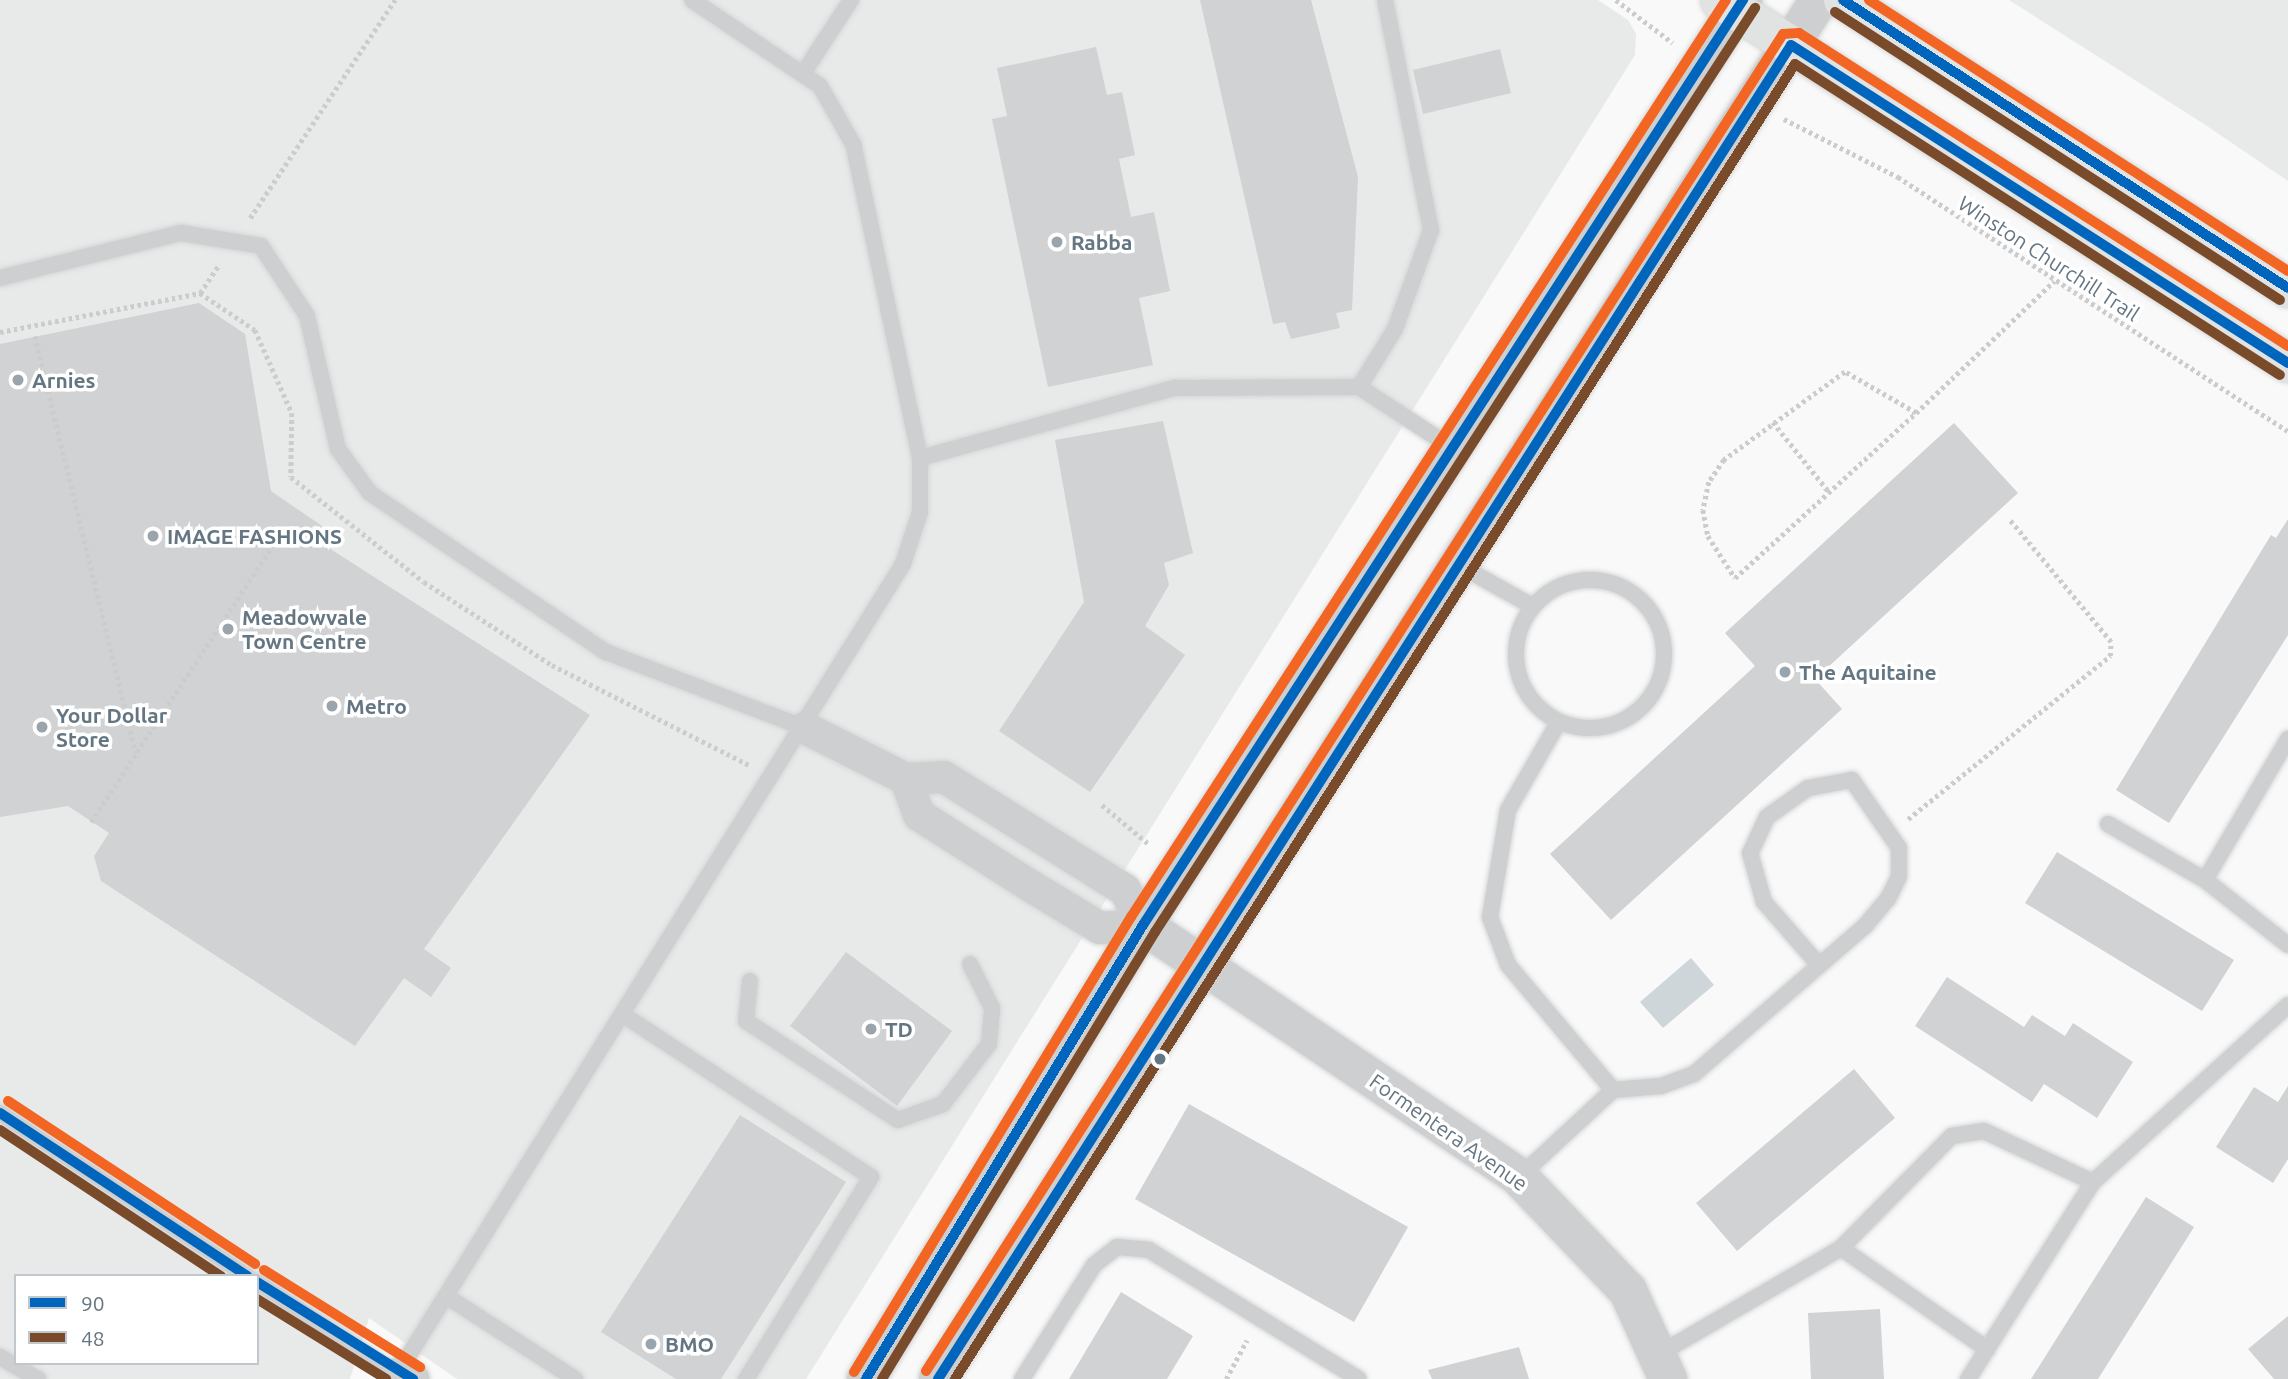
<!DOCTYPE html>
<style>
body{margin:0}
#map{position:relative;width:2288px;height:1379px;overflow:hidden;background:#f9f9f9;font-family:Ubuntu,sans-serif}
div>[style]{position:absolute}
.built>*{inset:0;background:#e8e9e9}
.water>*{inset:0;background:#ced6d9}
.building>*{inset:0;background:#d0d2d3}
.path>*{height:4.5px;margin-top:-2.25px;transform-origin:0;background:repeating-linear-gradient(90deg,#cbcccd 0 3.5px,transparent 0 7px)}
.roads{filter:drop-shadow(0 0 2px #d5d6d7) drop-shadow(0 0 2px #d5d6d7)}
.service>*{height:16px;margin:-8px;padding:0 8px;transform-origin:8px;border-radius:8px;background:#cecfd0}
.service>.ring{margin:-8px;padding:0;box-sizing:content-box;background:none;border:16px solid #cecfd0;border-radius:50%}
.minor>*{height:32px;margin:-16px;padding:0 16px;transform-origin:16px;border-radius:16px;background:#cecfd0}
.tertiary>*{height:38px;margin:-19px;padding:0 19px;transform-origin:19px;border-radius:19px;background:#cecfd0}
.secondary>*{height:38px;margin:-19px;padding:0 19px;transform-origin:19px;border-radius:19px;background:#e1e2e2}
.bus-1>*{height:10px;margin:-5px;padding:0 5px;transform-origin:5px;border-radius:5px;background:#0065bd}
.bus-2>*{height:10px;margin:-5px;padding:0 5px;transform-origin:5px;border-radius:5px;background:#7a4b2a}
.bus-3>*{height:10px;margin:-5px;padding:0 5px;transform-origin:5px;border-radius:5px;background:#f26522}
.dots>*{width:19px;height:19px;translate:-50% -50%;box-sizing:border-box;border:4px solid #fff;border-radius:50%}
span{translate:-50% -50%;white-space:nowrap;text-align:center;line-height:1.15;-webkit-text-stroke:7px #fff;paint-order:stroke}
.poi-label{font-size:21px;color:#657683;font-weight:700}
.left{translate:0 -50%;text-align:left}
.street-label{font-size:21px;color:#657683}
.legend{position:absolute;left:14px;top:1274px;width:245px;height:91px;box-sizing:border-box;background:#fff;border:2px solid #c1c8cd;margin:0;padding:9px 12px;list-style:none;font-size:21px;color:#657683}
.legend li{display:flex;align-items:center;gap:14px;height:35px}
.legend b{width:35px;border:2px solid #c1c8cd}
</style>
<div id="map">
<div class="built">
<div style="clip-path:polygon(evenodd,0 0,1598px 0,1628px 20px,1636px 34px,1635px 55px,806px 1379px,457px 1379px,369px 1318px,350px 1379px,0 1379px,0 0,16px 1276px,257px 1276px,257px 1363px,16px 1363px,16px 1276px)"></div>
<div style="clip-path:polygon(2009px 0,2288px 0,2288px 181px,2204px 124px)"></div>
</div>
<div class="water">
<div style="clip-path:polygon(1691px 958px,1714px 985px,1663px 1028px,1640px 1002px)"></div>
</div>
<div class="building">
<div style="clip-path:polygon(1200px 0,1311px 0,1358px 177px,1352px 310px,1336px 313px,1340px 328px,1291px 339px,1285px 322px,1273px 324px)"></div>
<div style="clip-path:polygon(1096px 47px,1107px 95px,1122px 92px,1135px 155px,1119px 159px,1131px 217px,1154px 212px,1170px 291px,1139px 298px,1153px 365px,1048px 387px,992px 119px,1007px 116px,997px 68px)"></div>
<div style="clip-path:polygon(1500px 49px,1511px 93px,1423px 114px,1413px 70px)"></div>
<div style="clip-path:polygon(199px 303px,245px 334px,271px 491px,328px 530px,321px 543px,590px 715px,424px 949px,451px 968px,431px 997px,404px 978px,355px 1046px,101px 881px,94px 856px,109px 833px,68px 806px,0 817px,0 344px)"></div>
<div style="clip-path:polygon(1163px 421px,1193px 553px,1164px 563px,1169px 585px,1145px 626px,1185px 655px,1090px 792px,999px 731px,1084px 602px,1055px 440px)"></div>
<div style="clip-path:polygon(1954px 423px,2018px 493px,1815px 679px,1842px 709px,1611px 920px,1550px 854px,1755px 666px,1725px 633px)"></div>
<div style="clip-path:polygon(2288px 519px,2288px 635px,2169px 823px,2116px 790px,2271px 535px,2276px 538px)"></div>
<div style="clip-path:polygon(2057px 852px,2234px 960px,2202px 1011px,2025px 903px)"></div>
<div style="clip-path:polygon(846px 952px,952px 1031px,897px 1106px,790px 1026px)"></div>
<div style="clip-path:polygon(1947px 977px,2024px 1027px,2032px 1015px,2065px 1036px,2073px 1023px,2133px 1062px,2097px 1118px,2044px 1084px,2032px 1102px,1915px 1026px)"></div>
<div style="clip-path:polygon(1854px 1069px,1895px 1118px,1737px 1251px,1696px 1203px)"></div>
<div style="clip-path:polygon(2288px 1086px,2288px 1159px,2273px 1183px,2216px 1147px,2254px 1087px,2278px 1102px)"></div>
<div style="clip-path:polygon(1189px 1104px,1408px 1227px,1354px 1322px,1135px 1199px)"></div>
<div style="clip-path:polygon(740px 1115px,846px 1182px,721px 1379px,676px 1379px,601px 1332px)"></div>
<div style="clip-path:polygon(2146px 1197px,2194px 1227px,2098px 1379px,2031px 1379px)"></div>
<div style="clip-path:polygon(1121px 1292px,1193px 1336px,1167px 1379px,1069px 1379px)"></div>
<div style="clip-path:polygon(1880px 1309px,1884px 1379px,1811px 1379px,1808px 1313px)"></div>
<div style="clip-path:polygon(2288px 1316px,2288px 1379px,2274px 1379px,2248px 1349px)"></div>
<div style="clip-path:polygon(1519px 1347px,1529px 1379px,1432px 1379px,1428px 1370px)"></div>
</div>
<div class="path">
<div style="left:1616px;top:0;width:71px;rotate:37deg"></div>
<div style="left:1784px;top:119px;width:128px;rotate:27deg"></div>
<div style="left:1898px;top:177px;width:465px;rotate:33.1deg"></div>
<div style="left:250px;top:218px;width:262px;rotate:-56.4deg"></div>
<div style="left:200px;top:293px;width:32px;rotate:-56deg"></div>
<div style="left:0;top:332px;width:204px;rotate:-11deg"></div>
<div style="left:200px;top:293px;width:66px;rotate:33.9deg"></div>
<div style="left:255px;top:330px;width:91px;rotate:66deg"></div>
<div style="left:292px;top:413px;width:64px;rotate:90.9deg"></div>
<div style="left:291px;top:477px;width:169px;rotate:38.3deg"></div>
<div style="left:424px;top:582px;width:153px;rotate:33deg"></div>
<div style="left:552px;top:665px;width:221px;rotate:26.9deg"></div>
<div style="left:35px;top:336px;width:429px;rotate:76.4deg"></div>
<div style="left:1916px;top:413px;width:82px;rotate:-150deg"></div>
<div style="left:1845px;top:372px;width:150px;rotate:144deg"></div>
<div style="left:1724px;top:460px;width:27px;rotate:124deg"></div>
<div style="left:1709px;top:482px;width:29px;rotate:102deg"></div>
<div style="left:1703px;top:510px;width:26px;rotate:79deg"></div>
<div style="left:1708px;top:536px;width:50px;rotate:57.3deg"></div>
<div style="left:1735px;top:578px;width:245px;rotate:-42.4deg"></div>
<div style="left:1916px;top:413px;width:191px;rotate:-43.7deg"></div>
<div style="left:1773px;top:422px;width:90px;rotate:51.3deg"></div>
<div style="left:1102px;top:805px;width:62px;rotate:39.8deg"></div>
<div style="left:1908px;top:819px;width:260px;rotate:-38.9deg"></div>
<div style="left:2110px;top:656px;width:14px;rotate:-86deg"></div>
<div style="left:2111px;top:642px;width:160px;rotate:-129.7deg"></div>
<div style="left:91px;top:822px;width:355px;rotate:-56.7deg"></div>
<div style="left:1226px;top:1379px;width:44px;rotate:-61.7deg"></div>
</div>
<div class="roads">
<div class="service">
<div style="left:1385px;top:0;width:235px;rotate:78.7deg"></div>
<div style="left:1431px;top:230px;width:105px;rotate:110deg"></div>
<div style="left:1395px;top:329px;width:68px;rotate:121.8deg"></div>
<div style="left:1359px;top:387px;width:113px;rotate:33.1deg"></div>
<div style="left:804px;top:72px;width:86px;rotate:-56.9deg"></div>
<div style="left:0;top:278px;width:187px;rotate:-14deg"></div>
<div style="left:181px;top:233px;width:81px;rotate:9.2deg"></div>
<div style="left:261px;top:246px;width:84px;rotate:56.7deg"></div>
<div style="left:307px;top:316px;width:137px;rotate:76.9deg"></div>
<div style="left:338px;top:449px;width:54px;rotate:54deg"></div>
<div style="left:370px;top:493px;width:285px;rotate:34deg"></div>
<div style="left:606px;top:652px;width:213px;rotate:20.9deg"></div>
<div style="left:920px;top:458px;width:264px;rotate:-15.4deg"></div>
<div style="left:1175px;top:388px;width:184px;rotate:-0.3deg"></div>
<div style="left:1457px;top:564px;width:86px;rotate:29.2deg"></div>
<div class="ring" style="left:1516px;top:580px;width:132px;height:132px"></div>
<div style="left:2108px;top:824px;width:112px;rotate:30deg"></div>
<div style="left:2205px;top:880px;width:164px;rotate:-59.5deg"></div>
<div style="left:2205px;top:880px;width:105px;rotate:38.1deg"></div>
<div style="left:750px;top:981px;width:40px;rotate:95.7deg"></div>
<div style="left:746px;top:1021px;width:181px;rotate:33.1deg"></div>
<div style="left:898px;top:1120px;width:48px;rotate:-19.6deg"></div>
<div style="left:943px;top:1104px;width:76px;rotate:-52.5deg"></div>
<div style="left:989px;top:1044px;width:36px;rotate:-85deg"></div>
<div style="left:992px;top:1008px;width:49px;rotate:-116.6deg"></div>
<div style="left:625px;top:1016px;width:294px;rotate:33.2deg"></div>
<div style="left:871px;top:1177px;width:238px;rotate:121.7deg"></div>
<div style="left:1613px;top:1090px;width:48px;rotate:-4.8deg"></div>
<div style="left:1661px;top:1086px;width:35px;rotate:-20deg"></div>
<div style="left:1694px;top:1074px;width:226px;rotate:-40.9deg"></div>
<div style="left:1865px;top:926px;width:35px;rotate:-50deg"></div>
<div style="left:1888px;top:899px;width:25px;rotate:-64deg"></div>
<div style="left:1899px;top:876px;width:28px;rotate:-90deg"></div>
<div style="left:1899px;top:848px;width:83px;rotate:-124.7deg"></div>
<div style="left:1852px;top:780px;width:45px;rotate:169.7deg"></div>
<div style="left:1808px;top:788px;width:50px;rotate:144.7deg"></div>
<div style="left:1767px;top:817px;width:40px;rotate:115deg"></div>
<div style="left:1750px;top:853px;width:51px;rotate:74.1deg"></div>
<div style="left:1764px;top:902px;width:82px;rotate:48.9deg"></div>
<div style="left:0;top:1113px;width:296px;rotate:33.4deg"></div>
<div style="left:1519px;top:1177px;width:128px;rotate:-42.8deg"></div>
<div style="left:1613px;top:1090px;width:163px;rotate:-130deg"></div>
<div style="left:1508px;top:965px;width:51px;rotate:-110.6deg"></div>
<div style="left:1490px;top:917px;width:109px;rotate:-80.5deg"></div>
<div style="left:1508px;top:810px;width:100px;rotate:-60.1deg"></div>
<div style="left:1841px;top:1248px;width:158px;rotate:-45.3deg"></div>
<div style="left:1952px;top:1136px;width:32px;rotate:-9deg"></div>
<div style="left:1984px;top:1131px;width:120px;rotate:25.1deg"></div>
<div style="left:257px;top:1282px;width:168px;rotate:33.3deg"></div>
<div style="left:397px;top:1374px;width:955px;rotate:-58.01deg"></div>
<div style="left:903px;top:564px;width:55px;rotate:-71.9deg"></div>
<div style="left:920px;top:512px;width:54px;rotate:-90deg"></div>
<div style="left:920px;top:458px;width:321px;rotate:-102deg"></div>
<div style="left:853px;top:144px;width:67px;rotate:-119.6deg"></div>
<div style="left:820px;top:86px;width:154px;rotate:-146.1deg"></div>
<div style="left:449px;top:1298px;width:150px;rotate:32.7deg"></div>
<div style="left:1987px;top:1349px;width:198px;rotate:-57.6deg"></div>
<div style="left:2093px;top:1182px;width:263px;rotate:-42.2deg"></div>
<div style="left:1659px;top:1354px;width:211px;rotate:-30.2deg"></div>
<div style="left:1841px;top:1248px;width:178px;rotate:34.7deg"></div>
<div style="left:1987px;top:1349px;width:36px;rotate:122deg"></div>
<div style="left:0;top:1357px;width:44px;rotate:30.1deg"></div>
<div style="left:1022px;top:1379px;width:135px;rotate:-57.7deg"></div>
<div style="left:1094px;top:1265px;width:29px;rotate:-38deg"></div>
<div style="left:1117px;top:1247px;width:32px;rotate:5deg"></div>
<div style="left:1149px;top:1250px;width:246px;rotate:31.6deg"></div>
</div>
<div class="minor">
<div style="left:805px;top:728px;width:113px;rotate:26.8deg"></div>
<div style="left:906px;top:779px;width:38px;rotate:-3deg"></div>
<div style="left:944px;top:777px;width:213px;rotate:32deg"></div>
<div style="left:1125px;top:890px;width:39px;rotate:63deg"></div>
<div style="left:1143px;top:925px;width:43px;rotate:176deg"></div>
<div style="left:1100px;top:928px;width:83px;rotate:-148.8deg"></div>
<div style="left:1029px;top:885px;width:130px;rotate:-147.5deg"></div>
<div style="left:919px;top:815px;width:38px;rotate:-110deg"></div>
<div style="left:397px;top:1374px;width:17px;rotate:17deg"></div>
</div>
<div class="tertiary">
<div style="left:1143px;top:925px;width:453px;rotate:33.8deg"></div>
<div style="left:1519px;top:1177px;width:158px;rotate:46.3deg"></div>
<div style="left:1628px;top:1291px;width:97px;rotate:65.6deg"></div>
<div style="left:866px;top:1379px;width:532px;rotate:-58.61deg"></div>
<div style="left:1143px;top:925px;width:1103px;rotate:-57.03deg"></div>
<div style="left:938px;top:1379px;width:1636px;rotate:-57.43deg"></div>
</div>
<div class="secondary">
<div style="left:1720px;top:0;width:674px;rotate:32.58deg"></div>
<div style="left:1843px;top:0;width:530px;rotate:32.91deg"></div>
</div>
</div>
<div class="bus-1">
<div style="left:1843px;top:0;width:530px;rotate:32.91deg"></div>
<div style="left:0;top:1113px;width:296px;rotate:33.4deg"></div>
<div style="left:257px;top:1282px;width:184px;rotate:31.9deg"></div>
<div style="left:866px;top:1379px;width:532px;rotate:-58.61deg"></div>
<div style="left:1143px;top:925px;width:1103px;rotate:-57.03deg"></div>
<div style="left:938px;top:1379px;width:1583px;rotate:-57.4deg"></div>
<div style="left:1791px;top:45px;width:590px;rotate:32.61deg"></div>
</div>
<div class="bus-2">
<div style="left:1835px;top:12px;width:530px;rotate:32.91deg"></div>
<div style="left:0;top:1130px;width:265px;rotate:33.5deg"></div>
<div style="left:257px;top:1299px;width:152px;rotate:31.8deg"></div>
<div style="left:882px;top:1379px;width:524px;rotate:-58.59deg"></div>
<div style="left:1155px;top:932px;width:1102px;rotate:-57deg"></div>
<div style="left:955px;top:1379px;width:1560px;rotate:-57.43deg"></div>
<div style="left:1795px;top:64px;width:576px;rotate:32.67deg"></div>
</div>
<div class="bus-3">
<div style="left:1869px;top:0;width:499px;rotate:32.9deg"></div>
<div style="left:8px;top:1101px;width:296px;rotate:33.4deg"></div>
<div style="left:264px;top:1270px;width:184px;rotate:31.9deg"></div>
<div style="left:926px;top:1371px;width:1588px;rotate:-57.34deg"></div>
<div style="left:1783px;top:34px;width:16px;rotate:-4deg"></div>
<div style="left:1799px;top:33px;width:581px;rotate:32.62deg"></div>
<div style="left:854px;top:1372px;width:533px;rotate:-58.67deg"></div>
<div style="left:1131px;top:917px;width:1093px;rotate:-57.02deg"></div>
</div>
<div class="dots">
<div style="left:1057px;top:242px;background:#99a4ac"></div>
<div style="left:18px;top:380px;background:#99a4ac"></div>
<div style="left:153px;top:536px;background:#99a4ac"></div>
<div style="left:228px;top:629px;background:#99a4ac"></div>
<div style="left:1785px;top:672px;background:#99a4ac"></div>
<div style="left:332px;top:706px;background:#99a4ac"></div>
<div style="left:42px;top:727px;background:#99a4ac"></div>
<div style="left:871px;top:1029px;background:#99a4ac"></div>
<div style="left:1160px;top:1059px;background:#657683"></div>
<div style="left:651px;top:1344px;background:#99a4ac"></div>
</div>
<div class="poi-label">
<span class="left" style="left:1071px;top:242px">Rabba</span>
<span class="left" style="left:32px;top:380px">Arnies</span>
<span class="left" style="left:167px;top:536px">IMAGE FASHIONS</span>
<span class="left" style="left:242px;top:629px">Meadowvale<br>Town Centre</span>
<span class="left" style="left:1799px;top:672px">The Aquitaine</span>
<span class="left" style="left:346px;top:706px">Metro</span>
<span class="left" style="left:56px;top:727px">Your Dollar<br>Store</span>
<span class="left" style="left:885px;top:1029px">TD</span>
<span class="left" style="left:665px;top:1344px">BMO</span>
</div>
<div class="street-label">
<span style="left:2049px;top:258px;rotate:33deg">Winston Churchill Trail</span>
<span style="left:1449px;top:1132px;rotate:35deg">Formentera Avenue</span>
</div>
<ul class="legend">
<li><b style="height:9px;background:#0065bd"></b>90</li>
<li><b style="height:9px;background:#7a4b2a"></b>48</li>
</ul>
</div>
